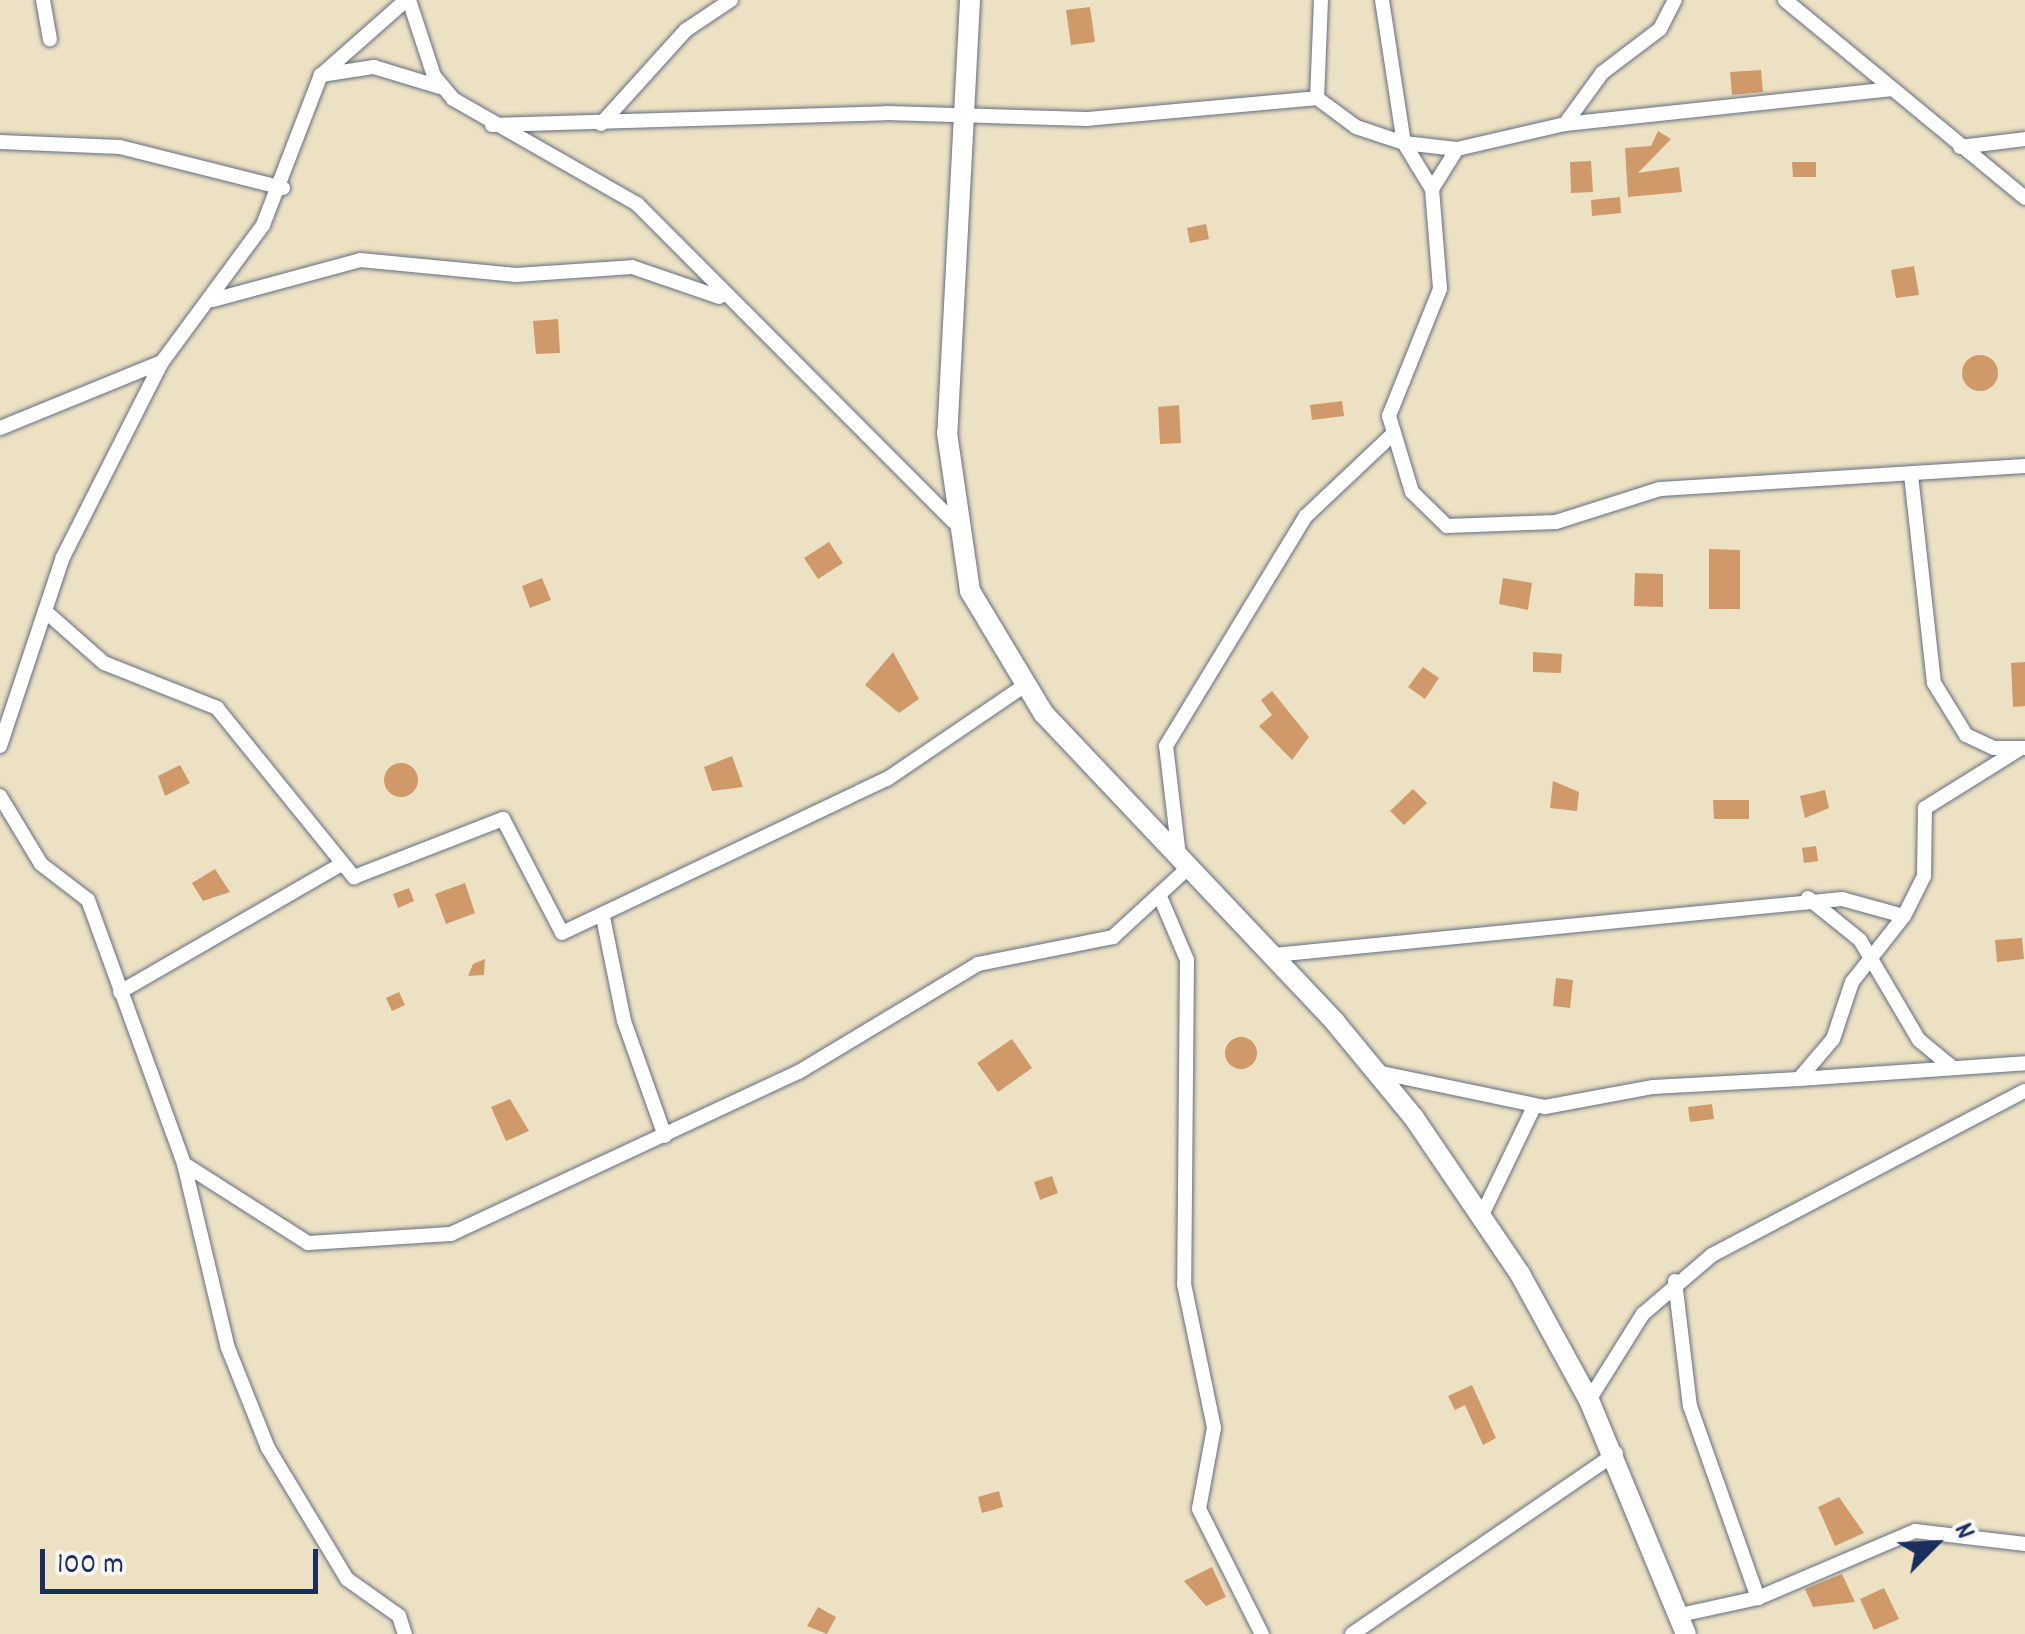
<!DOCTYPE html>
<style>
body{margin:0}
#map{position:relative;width:2025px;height:1634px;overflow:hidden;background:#ece2c3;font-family:Dekko,sans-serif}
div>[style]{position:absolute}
.building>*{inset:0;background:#cf9969}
.round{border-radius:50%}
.roads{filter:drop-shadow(0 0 2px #646e81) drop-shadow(0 0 2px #646e81)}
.street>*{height:14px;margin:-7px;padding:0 7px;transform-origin:7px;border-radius:7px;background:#fff}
.secondary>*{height:20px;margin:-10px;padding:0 10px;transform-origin:10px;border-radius:10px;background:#fff}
span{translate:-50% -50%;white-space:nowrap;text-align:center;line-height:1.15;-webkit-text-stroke:10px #f6f6f2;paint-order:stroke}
.north{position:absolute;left:1885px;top:1494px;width:100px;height:100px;-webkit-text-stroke:8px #f6f6f2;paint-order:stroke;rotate:66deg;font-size:28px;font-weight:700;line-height:40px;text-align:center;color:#1b2f5e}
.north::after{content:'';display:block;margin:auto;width:35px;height:45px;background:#1b2f5e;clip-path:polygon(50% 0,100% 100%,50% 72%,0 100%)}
.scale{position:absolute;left:40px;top:1549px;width:278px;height:45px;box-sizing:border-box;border:5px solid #1b2f5e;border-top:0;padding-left:12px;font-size:30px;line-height:35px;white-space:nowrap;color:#1b2f5e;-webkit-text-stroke:8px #f6f6f2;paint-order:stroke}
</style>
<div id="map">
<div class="building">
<div style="clip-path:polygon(1090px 7px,1095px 42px,1071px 45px,1066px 10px)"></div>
<div style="clip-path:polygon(1761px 70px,1763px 92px,1732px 95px,1730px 72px)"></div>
<div style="clip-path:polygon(1658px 131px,1671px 139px,1638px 173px,1679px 167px,1682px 192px,1628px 197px,1625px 148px,1651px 146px)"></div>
<div style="clip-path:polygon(1591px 161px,1593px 192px,1571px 193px,1570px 162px)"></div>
<div style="clip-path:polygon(1792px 162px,1816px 162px,1816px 177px,1793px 177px)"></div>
<div style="clip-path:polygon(1620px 197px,1621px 213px,1592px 216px,1591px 200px)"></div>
<div style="clip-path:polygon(1206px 224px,1209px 239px,1190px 243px,1187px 228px)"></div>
<div style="clip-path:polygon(1914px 266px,1919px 295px,1896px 298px,1891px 270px)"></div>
<div style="clip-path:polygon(558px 319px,560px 353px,536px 354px,533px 321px)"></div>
<div class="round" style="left:1962px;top:355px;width:36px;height:36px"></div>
<div style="clip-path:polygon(1342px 401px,1344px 416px,1312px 420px,1310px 405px)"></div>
<div style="clip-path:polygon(1179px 405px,1181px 443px,1160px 444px,1158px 407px)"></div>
<div style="clip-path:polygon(829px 542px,843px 563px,818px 579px,804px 558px)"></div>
<div style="clip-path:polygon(1709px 549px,1740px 550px,1740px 609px,1709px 609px)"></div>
<div style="clip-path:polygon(1635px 573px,1663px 574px,1663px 607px,1634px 606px)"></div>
<div style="clip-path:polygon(542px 578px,551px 600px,530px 608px,522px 586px)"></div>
<div style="clip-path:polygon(1503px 578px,1532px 583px,1528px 610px,1499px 604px)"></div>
<div style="clip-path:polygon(893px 652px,919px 699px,899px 713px,865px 685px)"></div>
<div style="clip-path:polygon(1533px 652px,1562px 654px,1561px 673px,1533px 672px)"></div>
<div style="clip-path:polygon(2025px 662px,2025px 706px,2013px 707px,2011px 663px)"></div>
<div style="clip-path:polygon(1423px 667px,1439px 678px,1425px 699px,1408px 687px)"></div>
<div style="clip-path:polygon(1272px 691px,1309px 737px,1292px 760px,1259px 726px,1272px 715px,1261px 700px)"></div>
<div style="clip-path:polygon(732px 756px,743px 787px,712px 791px,704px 767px)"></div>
<div class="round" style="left:384px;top:763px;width:34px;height:34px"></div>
<div style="clip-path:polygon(180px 765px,190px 783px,165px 796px,158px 776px)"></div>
<div style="clip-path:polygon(1553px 781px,1579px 792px,1577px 811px,1550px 808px)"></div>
<div style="clip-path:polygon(1413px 789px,1427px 803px,1404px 825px,1390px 811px)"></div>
<div style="clip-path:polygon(1825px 790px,1829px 808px,1805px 818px,1800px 796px)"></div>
<div style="clip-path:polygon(1713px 800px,1749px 800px,1749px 819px,1714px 819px)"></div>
<div style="clip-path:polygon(1816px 846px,1818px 861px,1804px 863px,1802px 848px)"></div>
<div style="clip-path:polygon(215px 869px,230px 892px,203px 901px,192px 883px)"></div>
<div style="clip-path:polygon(465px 883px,475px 913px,446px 924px,435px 894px)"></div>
<div style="clip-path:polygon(409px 888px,414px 901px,398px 908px,393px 894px)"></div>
<div style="clip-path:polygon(2022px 938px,2024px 959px,1997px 962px,1995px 940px)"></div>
<div style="clip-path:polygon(485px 959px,484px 975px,468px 976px,473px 964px)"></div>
<div style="clip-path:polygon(1556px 978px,1573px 980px,1570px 1008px,1553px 1006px)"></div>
<div style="clip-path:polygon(399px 992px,405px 1005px,392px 1011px,386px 998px)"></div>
<div class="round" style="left:1225px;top:1037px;width:32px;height:32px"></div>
<div style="clip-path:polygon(1012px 1039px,1032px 1068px,998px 1092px,977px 1063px)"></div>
<div style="clip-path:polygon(510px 1099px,529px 1131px,506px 1141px,491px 1107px)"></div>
<div style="clip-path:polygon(1712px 1104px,1714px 1119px,1690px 1122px,1688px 1107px)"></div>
<div style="clip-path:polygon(1052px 1176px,1058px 1193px,1040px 1200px,1034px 1182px)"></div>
<div style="clip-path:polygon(1472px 1385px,1496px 1438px,1483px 1445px,1465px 1405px,1455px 1410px,1448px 1396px)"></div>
<div style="clip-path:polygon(999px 1491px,1003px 1507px,982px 1513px,978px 1497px)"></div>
<div style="clip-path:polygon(1839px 1497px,1864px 1533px,1835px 1546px,1818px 1507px)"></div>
<div style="clip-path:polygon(1212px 1567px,1226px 1597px,1206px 1606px,1184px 1581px)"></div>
<div style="clip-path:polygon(1842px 1574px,1855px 1602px,1813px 1607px,1805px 1589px)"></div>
<div style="clip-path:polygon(1884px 1588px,1899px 1619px,1874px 1630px,1860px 1599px)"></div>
<div style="clip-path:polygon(818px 1607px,836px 1617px,827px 1634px,807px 1626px)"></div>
</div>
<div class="roads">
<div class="street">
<div style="left:43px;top:0;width:40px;rotate:80deg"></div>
<div style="left:409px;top:0;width:80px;rotate:71.8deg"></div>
<div style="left:434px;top:76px;width:30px;rotate:50deg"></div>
<div style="left:453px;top:99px;width:212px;rotate:29.7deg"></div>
<div style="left:637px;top:204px;width:448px;rotate:45.1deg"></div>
<div style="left:1321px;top:0;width:98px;rotate:92.3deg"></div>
<div style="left:1317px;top:98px;width:49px;rotate:36.6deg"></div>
<div style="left:1356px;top:127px;width:51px;rotate:18.4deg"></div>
<div style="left:1404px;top:143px;width:54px;rotate:58.7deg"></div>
<div style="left:1432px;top:189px;width:100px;rotate:85.4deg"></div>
<div style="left:1440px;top:289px;width:137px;rotate:111.9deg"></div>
<div style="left:1389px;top:416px;width:79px;rotate:73.2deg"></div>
<div style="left:1412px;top:492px;width:49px;rotate:44.2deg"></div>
<div style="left:1447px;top:526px;width:109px;rotate:-2.1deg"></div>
<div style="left:1556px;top:522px;width:109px;rotate:-17.6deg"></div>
<div style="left:1660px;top:489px;width:366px;rotate:-3.6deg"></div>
<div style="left:1382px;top:0;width:145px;rotate:81.3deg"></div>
<div style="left:1404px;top:143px;width:53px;rotate:6.5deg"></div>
<div style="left:1457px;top:149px;width:111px;rotate:-13deg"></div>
<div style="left:1565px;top:124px;width:63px;rotate:-54deg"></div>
<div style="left:1602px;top:73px;width:73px;rotate:-37.2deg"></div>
<div style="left:1660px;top:29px;width:33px;rotate:-63deg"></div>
<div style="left:1785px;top:0;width:311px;rotate:39.5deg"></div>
<div style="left:321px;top:75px;width:54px;rotate:-8.6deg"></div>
<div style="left:374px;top:67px;width:69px;rotate:16.9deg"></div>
<div style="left:601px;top:124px;width:127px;rotate:-47.9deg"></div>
<div style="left:686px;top:30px;width:54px;rotate:-33.7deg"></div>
<div style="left:1565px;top:124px;width:327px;rotate:-6.1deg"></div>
<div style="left:492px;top:125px;width:394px;rotate:-1.7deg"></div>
<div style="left:886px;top:113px;width:201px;rotate:1.7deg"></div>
<div style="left:1087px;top:119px;width:231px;rotate:-5.2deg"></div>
<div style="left:0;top:142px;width:120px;rotate:2.4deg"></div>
<div style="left:120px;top:147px;width:168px;rotate:14.1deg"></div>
<div style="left:1960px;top:147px;width:65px;rotate:-7deg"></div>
<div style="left:1432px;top:189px;width:47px;rotate:-58deg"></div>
<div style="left:213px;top:300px;width:152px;rotate:-15.2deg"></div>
<div style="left:360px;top:260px;width:157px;rotate:5.5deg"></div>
<div style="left:516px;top:275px;width:116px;rotate:-3.9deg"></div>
<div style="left:632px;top:267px;width:92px;rotate:19deg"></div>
<div style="left:0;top:428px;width:175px;rotate:-22.2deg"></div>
<div style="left:1911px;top:475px;width:209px;rotate:83.7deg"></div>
<div style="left:1934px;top:683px;width:61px;rotate:58.4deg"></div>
<div style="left:1966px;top:735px;width:31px;rotate:25deg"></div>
<div style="left:1994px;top:748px;width:31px"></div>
<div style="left:45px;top:611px;width:79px;rotate:41.4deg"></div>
<div style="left:104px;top:663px;width:122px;rotate:21.7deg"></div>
<div style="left:217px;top:708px;width:218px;rotate:51deg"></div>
<div style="left:354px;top:877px;width:160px;rotate:-21.3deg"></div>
<div style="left:503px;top:819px;width:128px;rotate:62.6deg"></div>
<div style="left:562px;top:933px;width:360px;rotate:-25.4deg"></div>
<div style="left:887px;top:779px;width:166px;rotate:-34.2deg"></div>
<div style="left:0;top:746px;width:199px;rotate:-71.6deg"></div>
<div style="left:63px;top:557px;width:219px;rotate:-63.1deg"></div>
<div style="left:162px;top:362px;width:170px;rotate:-53.6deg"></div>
<div style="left:263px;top:225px;width:161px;rotate:-68.9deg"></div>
<div style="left:321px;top:75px;width:113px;rotate:-41.4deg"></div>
<div style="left:0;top:796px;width:79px;rotate:58.9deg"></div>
<div style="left:41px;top:864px;width:59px;rotate:37.5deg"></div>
<div style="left:88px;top:900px;width:281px;rotate:70deg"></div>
<div style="left:184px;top:1164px;width:189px;rotate:76.6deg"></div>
<div style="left:228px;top:1348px;width:108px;rotate:68.2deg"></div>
<div style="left:268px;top:1448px;width:153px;rotate:58.9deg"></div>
<div style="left:347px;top:1579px;width:64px;rotate:35.4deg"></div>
<div style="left:399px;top:1616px;width:19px;rotate:72deg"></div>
<div style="left:1179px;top:856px;width:111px;rotate:-96.7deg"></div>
<div style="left:1166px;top:746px;width:269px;rotate:-58.7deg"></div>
<div style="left:1306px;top:516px;width:117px;rotate:-43.3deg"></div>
<div style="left:1808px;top:898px;width:67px;rotate:38.9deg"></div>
<div style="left:1860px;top:940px;width:116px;rotate:59.5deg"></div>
<div style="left:1919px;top:1040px;width:44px;rotate:39.5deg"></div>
<div style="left:1161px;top:899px;width:66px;rotate:66.9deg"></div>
<div style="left:1187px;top:960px;width:324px;rotate:90.5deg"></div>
<div style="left:1184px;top:1284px;width:147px;rotate:78.2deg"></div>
<div style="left:1214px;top:1428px;width:82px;rotate:100.5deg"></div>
<div style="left:1199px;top:1509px;width:140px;rotate:63.3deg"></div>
<div style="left:1904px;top:916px;width:45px;rotate:-63.4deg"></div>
<div style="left:1924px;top:876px;width:68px;rotate:-89.2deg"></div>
<div style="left:1925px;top:808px;width:110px;rotate:-31.9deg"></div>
<div style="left:603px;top:917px;width:106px;rotate:78.6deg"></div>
<div style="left:624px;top:1021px;width:122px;rotate:70.4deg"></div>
<div style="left:1274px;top:955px;width:571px;rotate:-5.63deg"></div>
<div style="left:1842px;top:899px;width:64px;rotate:15.3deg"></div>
<div style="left:1904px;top:916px;width:84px;rotate:128.2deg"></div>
<div style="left:1852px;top:982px;width:60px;rotate:108.4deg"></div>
<div style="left:1833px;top:1039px;width:52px;rotate:130.4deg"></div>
<div style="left:1799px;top:1079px;width:227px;rotate:-4deg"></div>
<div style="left:120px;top:992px;width:256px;rotate:-30deg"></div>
<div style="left:1377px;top:1072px;width:172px;rotate:11.8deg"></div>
<div style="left:1545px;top:1107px;width:110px;rotate:-10.5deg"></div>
<div style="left:1653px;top:1087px;width:146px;rotate:-3.1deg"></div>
<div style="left:184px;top:1164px;width:147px;rotate:32.5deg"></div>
<div style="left:308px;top:1243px;width:143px;rotate:-3.6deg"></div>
<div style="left:451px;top:1234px;width:384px;rotate:-25deg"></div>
<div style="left:799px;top:1072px;width:209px;rotate:-31.1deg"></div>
<div style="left:978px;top:964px;width:138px;rotate:-11.3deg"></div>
<div style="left:1113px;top:937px;width:102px;rotate:-42.6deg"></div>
<div style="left:1481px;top:1217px;width:122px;rotate:-64.3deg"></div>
<div style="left:1675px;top:1281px;width:126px;rotate:83.2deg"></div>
<div style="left:1690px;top:1406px;width:204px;rotate:70.5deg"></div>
<div style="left:1589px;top:1400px;width:102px;rotate:-57.9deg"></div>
<div style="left:1643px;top:1314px;width:91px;rotate:-40.5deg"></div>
<div style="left:1712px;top:1255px;width:353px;rotate:-27.7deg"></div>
<div style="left:1680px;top:1615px;width:80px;rotate:-12.3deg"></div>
<div style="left:1758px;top:1598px;width:171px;rotate:-23.1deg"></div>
<div style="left:1915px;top:1531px;width:111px;rotate:6.7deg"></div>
<div style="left:1352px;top:1634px;width:320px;rotate:-34.4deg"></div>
</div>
<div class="secondary">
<div style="left:970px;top:0;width:434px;rotate:93deg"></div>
<div style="left:947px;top:433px;width:160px;rotate:81.7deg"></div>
<div style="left:970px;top:591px;width:144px;rotate:59deg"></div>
<div style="left:1044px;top:714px;width:424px;rotate:46.6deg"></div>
<div style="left:1335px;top:1022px;width:124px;rotate:50.5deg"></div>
<div style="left:1414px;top:1118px;width:189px;rotate:55.8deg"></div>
<div style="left:1520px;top:1274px;width:144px;rotate:61.3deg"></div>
<div style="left:1589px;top:1400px;width:253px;rotate:67.5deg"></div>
</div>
</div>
<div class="north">N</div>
<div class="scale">100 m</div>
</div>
